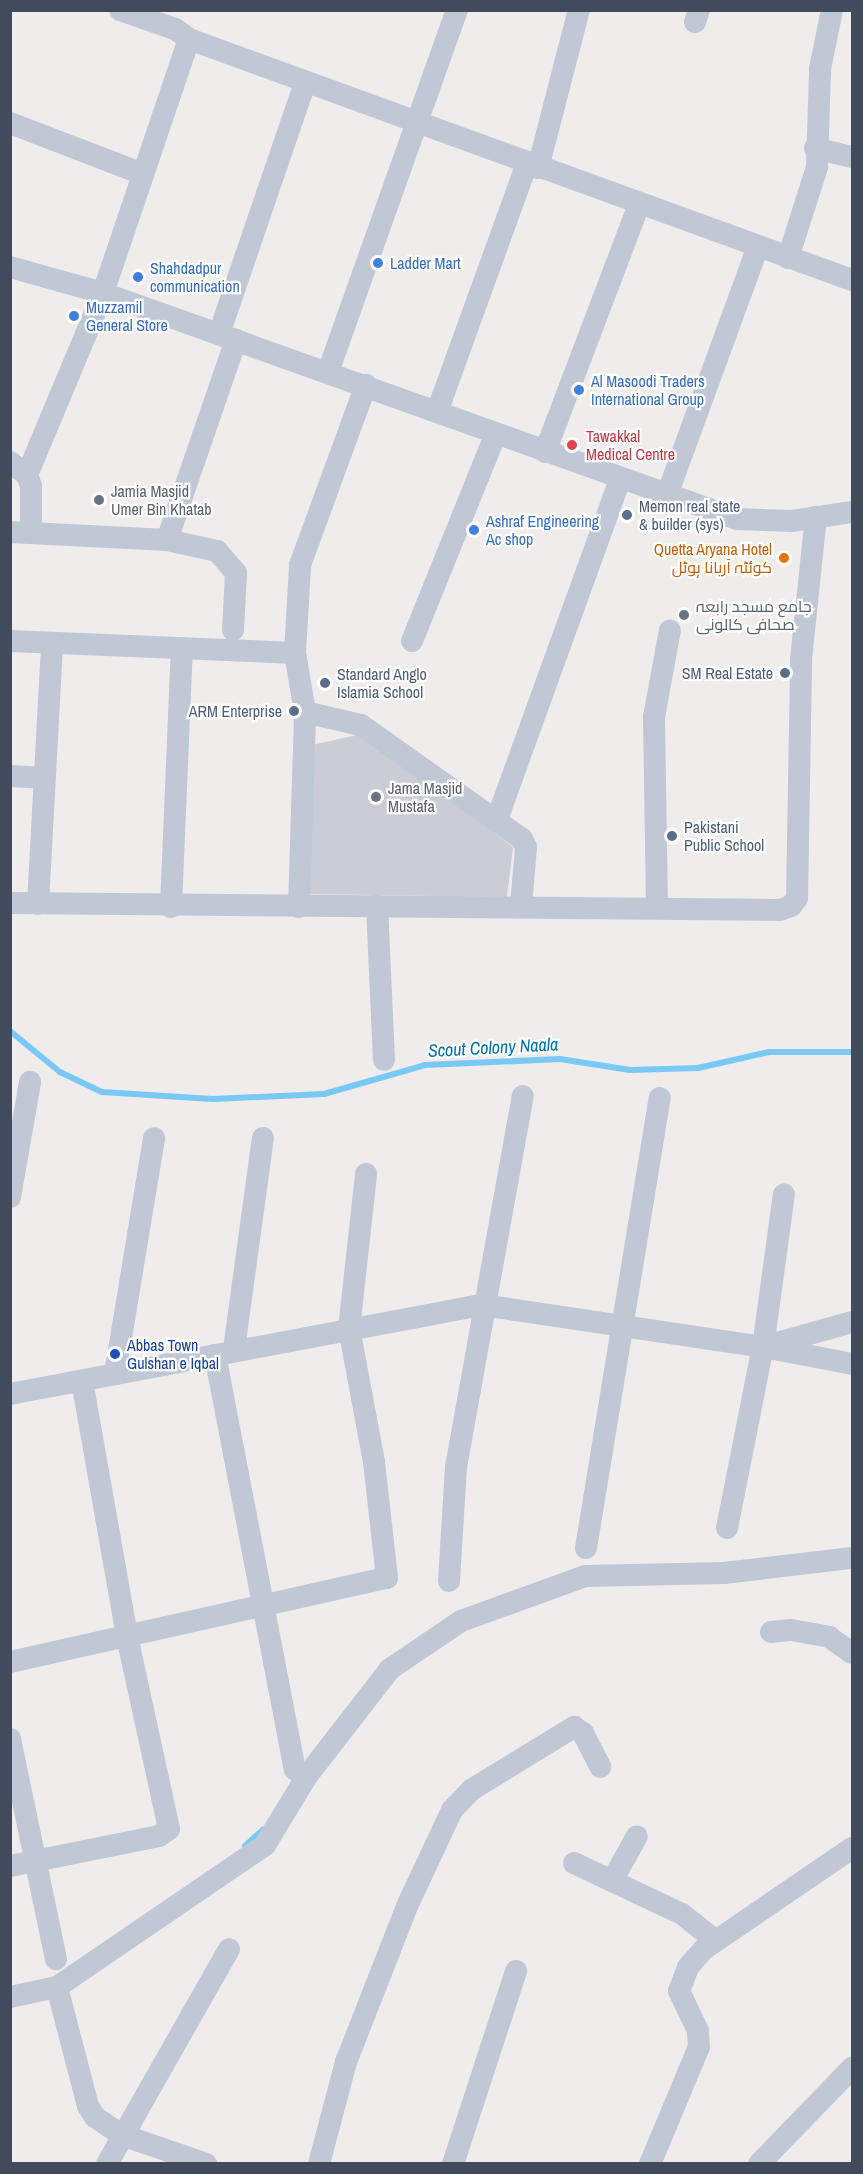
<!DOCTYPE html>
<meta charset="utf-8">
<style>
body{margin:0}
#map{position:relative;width:863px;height:2174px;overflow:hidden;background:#efeceb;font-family:"Archivo Narrow",Cairo,sans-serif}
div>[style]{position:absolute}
.stream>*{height:6px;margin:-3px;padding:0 3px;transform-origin:3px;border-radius:3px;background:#7ac8f6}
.building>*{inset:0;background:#cbccd5}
.minor>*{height:22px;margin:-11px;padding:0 11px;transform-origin:11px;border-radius:11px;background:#c0c8d6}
.dots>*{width:16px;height:16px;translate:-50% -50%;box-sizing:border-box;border:3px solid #fff;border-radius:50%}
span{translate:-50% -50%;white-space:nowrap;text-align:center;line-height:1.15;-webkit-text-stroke:4.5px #fff;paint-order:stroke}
.shop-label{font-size:16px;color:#366cbe}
.left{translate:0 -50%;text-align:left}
.health-label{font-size:16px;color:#be3a42}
.worship-label{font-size:16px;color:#5b616d}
.service-label{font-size:16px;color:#4e5e75}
.right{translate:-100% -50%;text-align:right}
.food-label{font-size:16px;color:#c56008}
.transit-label{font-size:16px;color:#164399}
.water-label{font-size:18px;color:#006fb0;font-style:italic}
.frame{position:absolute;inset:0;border:12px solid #424b5b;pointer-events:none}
</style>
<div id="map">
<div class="stream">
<div style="left:10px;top:1031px;width:65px;rotate:39.4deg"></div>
<div style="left:60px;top:1072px;width:47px;rotate:25.5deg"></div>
<div style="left:102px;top:1092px;width:111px;rotate:3.6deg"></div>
<div style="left:213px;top:1099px;width:111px;rotate:-2.6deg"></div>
<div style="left:324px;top:1094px;width:105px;rotate:-16deg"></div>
<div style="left:425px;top:1065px;width:135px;rotate:-2.5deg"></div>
<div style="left:560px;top:1059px;width:71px;rotate:8.9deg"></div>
<div style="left:630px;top:1070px;width:68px;rotate:-1.7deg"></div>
<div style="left:698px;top:1068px;width:73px;rotate:-12.7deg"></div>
<div style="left:769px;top:1052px;width:83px"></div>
<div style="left:245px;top:1846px;width:25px;rotate:-42deg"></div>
</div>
<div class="building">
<div style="clip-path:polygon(361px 734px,513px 847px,507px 897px,304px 894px,308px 746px)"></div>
</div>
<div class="minor">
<div style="left:695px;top:22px;width:13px;rotate:-72deg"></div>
<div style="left:189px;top:39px;width:705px;rotate:19.98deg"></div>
<div style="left:10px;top:123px;width:142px;rotate:21deg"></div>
<div style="left:815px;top:148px;width:38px;rotate:14deg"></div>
<div style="left:538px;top:168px;width:163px;rotate:-75.5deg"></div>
<div style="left:788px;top:258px;width:96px;rotate:-72.3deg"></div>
<div style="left:817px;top:167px;width:98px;rotate:-88.2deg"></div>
<div style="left:820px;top:69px;width:60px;rotate:-78.5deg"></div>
<div style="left:10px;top:267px;width:97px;rotate:15.6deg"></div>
<div style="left:103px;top:293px;width:673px;rotate:19.62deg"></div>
<div style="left:737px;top:519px;width:55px;rotate:2.1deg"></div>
<div style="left:792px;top:521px;width:61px;rotate:-8.5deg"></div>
<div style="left:219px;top:334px;width:265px;rotate:-71.1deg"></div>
<div style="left:328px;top:372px;width:384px;rotate:-70.4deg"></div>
<div style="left:437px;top:412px;width:265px;rotate:-70.1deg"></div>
<div style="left:545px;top:452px;width:264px;rotate:-69.2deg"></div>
<div style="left:10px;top:462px;width:21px;rotate:37deg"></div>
<div style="left:27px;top:475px;width:12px;rotate:70deg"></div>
<div style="left:31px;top:486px;width:47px;rotate:90deg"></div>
<div style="left:27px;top:475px;width:197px;rotate:-67.3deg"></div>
<div style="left:103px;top:293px;width:268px;rotate:-71.3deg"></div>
<div style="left:189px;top:39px;width:17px;rotate:-144deg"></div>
<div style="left:175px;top:29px;width:58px;rotate:-160.9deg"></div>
<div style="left:667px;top:495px;width:264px;rotate:-69.9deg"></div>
<div style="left:10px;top:532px;width:157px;rotate:2.9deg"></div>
<div style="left:167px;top:540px;width:51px;rotate:12.4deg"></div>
<div style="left:217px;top:551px;width:29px;rotate:49deg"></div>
<div style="left:236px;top:573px;width:57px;rotate:93deg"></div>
<div style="left:167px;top:540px;width:212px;rotate:-71deg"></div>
<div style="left:10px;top:641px;width:285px;rotate:2.4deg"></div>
<div style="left:412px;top:641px;width:224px;rotate:-68deg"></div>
<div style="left:305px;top:712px;width:57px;rotate:13.1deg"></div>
<div style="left:361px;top:725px;width:197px;rotate:35.3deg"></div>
<div style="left:522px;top:839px;width:9px;rotate:63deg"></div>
<div style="left:526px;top:847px;width:60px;rotate:94.8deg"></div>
<div style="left:10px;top:776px;width:34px;rotate:3deg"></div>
<div style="left:496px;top:822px;width:365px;rotate:-70.1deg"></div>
<div style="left:10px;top:903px;width:770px;rotate:0.52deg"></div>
<div style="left:780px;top:910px;width:12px;rotate:-20deg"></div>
<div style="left:791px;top:906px;width:10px;rotate:-53deg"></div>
<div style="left:797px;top:898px;width:239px;rotate:-89deg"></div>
<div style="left:801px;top:659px;width:143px;rotate:-84deg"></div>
<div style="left:38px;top:904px;width:261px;rotate:-86.9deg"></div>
<div style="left:377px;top:906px;width:154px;rotate:87.4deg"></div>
<div style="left:171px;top:907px;width:259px;rotate:-87.6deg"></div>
<div style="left:299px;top:907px;width:195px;rotate:-88.2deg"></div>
<div style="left:305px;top:712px;width:60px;rotate:-99.6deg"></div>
<div style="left:295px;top:653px;width:88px;rotate:-86.7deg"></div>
<div style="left:300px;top:565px;width:192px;rotate:-69.9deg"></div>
<div style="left:657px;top:908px;width:191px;rotate:-90.9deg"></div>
<div style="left:654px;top:717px;width:88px;rotate:-79.6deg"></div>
<div style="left:10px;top:1197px;width:117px;rotate:-80.1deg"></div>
<div style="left:769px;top:1348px;width:85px;rotate:10.9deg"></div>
<div style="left:234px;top:1349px;width:213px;rotate:-82.2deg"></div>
<div style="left:215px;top:1355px;width:422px;rotate:79.1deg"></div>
<div style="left:115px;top:1374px;width:239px;rotate:-80.6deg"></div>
<div style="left:10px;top:1394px;width:480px;rotate:-10.7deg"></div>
<div style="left:482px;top:1305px;width:284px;rotate:8.5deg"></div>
<div style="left:763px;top:1347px;width:92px;rotate:-15.7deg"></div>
<div style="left:727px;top:1528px;width:185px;rotate:-78.8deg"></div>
<div style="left:763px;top:1347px;width:154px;rotate:-82.2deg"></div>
<div style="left:586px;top:1548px;width:456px;rotate:-80.7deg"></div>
<div style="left:449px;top:1581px;width:114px;rotate:-86.5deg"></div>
<div style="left:456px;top:1467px;width:377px;rotate:-79.8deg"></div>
<div style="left:771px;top:1632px;width:20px;rotate:-6deg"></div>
<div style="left:791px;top:1630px;width:39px;rotate:10deg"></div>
<div style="left:829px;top:1637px;width:28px;rotate:35deg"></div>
<div style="left:10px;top:1662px;width:386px;rotate:-12.6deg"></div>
<div style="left:387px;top:1578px;width:117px;rotate:-96.4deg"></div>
<div style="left:374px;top:1462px;width:135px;rotate:-100.6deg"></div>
<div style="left:349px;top:1329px;width:156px;rotate:-83.7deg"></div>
<div style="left:10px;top:1739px;width:225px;rotate:78.2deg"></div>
<div style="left:574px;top:1863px;width:119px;rotate:25.3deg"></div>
<div style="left:682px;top:1914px;width:43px;rotate:38.5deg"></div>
<div style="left:10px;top:1866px;width:152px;rotate:-11.4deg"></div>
<div style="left:159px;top:1836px;width:12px;rotate:-35deg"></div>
<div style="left:169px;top:1829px;width:198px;rotate:-102.3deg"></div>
<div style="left:127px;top:1636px;width:259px;rotate:-100deg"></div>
<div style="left:612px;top:1881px;width:51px;rotate:-60.9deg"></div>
<div style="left:57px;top:1987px;width:123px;rotate:75.4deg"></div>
<div style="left:88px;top:2106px;width:13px;rotate:58deg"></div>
<div style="left:95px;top:2117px;width:32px;rotate:34deg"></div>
<div style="left:122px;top:2135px;width:89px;rotate:19deg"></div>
<div style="left:10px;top:1997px;width:48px;rotate:-12deg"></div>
<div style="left:57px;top:1987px;width:252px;rotate:-34.3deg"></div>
<div style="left:265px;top:1845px;width:81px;rotate:-58.7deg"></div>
<div style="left:307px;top:1776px;width:135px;rotate:-52.2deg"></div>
<div style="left:390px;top:1669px;width:86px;rotate:-34.1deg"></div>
<div style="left:461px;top:1621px;width:132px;rotate:-19.9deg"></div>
<div style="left:585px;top:1576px;width:139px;rotate:-1.2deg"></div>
<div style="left:724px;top:1573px;width:129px;rotate:-6.7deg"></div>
<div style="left:107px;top:2164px;width:247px;rotate:-60.4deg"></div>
<div style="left:319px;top:2164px;width:106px;rotate:-75.2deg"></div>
<div style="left:346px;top:2062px;width:170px;rotate:-68.6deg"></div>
<div style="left:408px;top:1904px;width:104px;rotate:-64.9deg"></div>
<div style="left:452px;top:1810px;width:28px;rotate:-46deg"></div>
<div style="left:471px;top:1790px;width:121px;rotate:-31.5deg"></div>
<div style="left:574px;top:1727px;width:11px;rotate:34deg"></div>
<div style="left:583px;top:1733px;width:38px;rotate:63deg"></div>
<div style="left:453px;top:2164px;width:203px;rotate:-71.9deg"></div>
<div style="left:650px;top:2164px;width:127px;rotate:-67.3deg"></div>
<div style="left:699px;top:2047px;width:16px;rotate:-94deg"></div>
<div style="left:698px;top:2031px;width:44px;rotate:-115.4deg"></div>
<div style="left:679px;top:1991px;width:26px;rotate:-69deg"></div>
<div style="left:688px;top:1967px;width:24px;rotate:-48deg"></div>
<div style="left:704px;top:1949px;width:179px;rotate:-34.3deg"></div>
<div style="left:759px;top:2164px;width:134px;rotate:-45.9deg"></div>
</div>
<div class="dots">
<div style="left:378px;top:263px;background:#3f7fe0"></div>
<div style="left:138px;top:277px;background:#3f7fe0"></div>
<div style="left:74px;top:316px;background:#3f7fe0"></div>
<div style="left:579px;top:390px;background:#3f7fe0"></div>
<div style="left:572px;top:445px;background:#e0444e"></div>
<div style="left:99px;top:500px;background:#6b7280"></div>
<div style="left:627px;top:515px;background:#5c6f8a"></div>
<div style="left:474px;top:530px;background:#3f7fe0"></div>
<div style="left:784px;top:558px;background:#e8710a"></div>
<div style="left:684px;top:615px;background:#6b7280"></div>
<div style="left:785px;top:673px;background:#5c6f8a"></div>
<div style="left:325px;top:683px;background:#5c6f8a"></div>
<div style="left:294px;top:711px;background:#5c6f8a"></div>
<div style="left:376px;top:797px;background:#6b7280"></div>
<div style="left:672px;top:836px;background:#5c6f8a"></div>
<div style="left:115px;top:1354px;background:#1a4fb4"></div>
</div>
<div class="shop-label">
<span class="left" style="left:390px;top:263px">Ladder Mart</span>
<span class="left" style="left:150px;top:277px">Shahdadpur<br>communication</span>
<span class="left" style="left:86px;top:316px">Muzzamil<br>General Store</span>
<span class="left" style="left:591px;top:390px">Al Masoodi Traders<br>International Group</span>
<span class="left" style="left:486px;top:530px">Ashraf Engineering<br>Ac shop</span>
</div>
<div class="health-label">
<span class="left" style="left:586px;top:445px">Tawakkal<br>Medical Centre</span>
</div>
<div class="worship-label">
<span class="left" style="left:111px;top:500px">Jamia Masjid<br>Umer Bin Khatab</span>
<span class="left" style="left:696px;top:615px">جامع مسجد رابعہ<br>صحافی کالونی</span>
<span class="left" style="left:388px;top:797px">Jama Masjid<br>Mustafa</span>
</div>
<div class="service-label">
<span class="left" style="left:639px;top:515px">Memon real state<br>&amp; builder (sys)</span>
<span class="right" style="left:773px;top:673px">SM Real Estate</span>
<span class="left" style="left:337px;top:683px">Standard Anglo<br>Islamia School</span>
<span class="right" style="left:282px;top:711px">ARM Enterprise</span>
<span class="left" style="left:684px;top:836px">Pakistani<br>Public School</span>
</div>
<div class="food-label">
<span class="right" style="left:772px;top:558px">Quetta Aryana Hotel<br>کوئٹہ آریانا ہوٹل</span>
</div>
<div class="transit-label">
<span class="left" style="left:127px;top:1354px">Abbas Town<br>Gulshan e Iqbal</span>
</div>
<div class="water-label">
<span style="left:493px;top:1048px;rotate:-3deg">Scout Colony Naala</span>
</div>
<div class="frame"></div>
</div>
